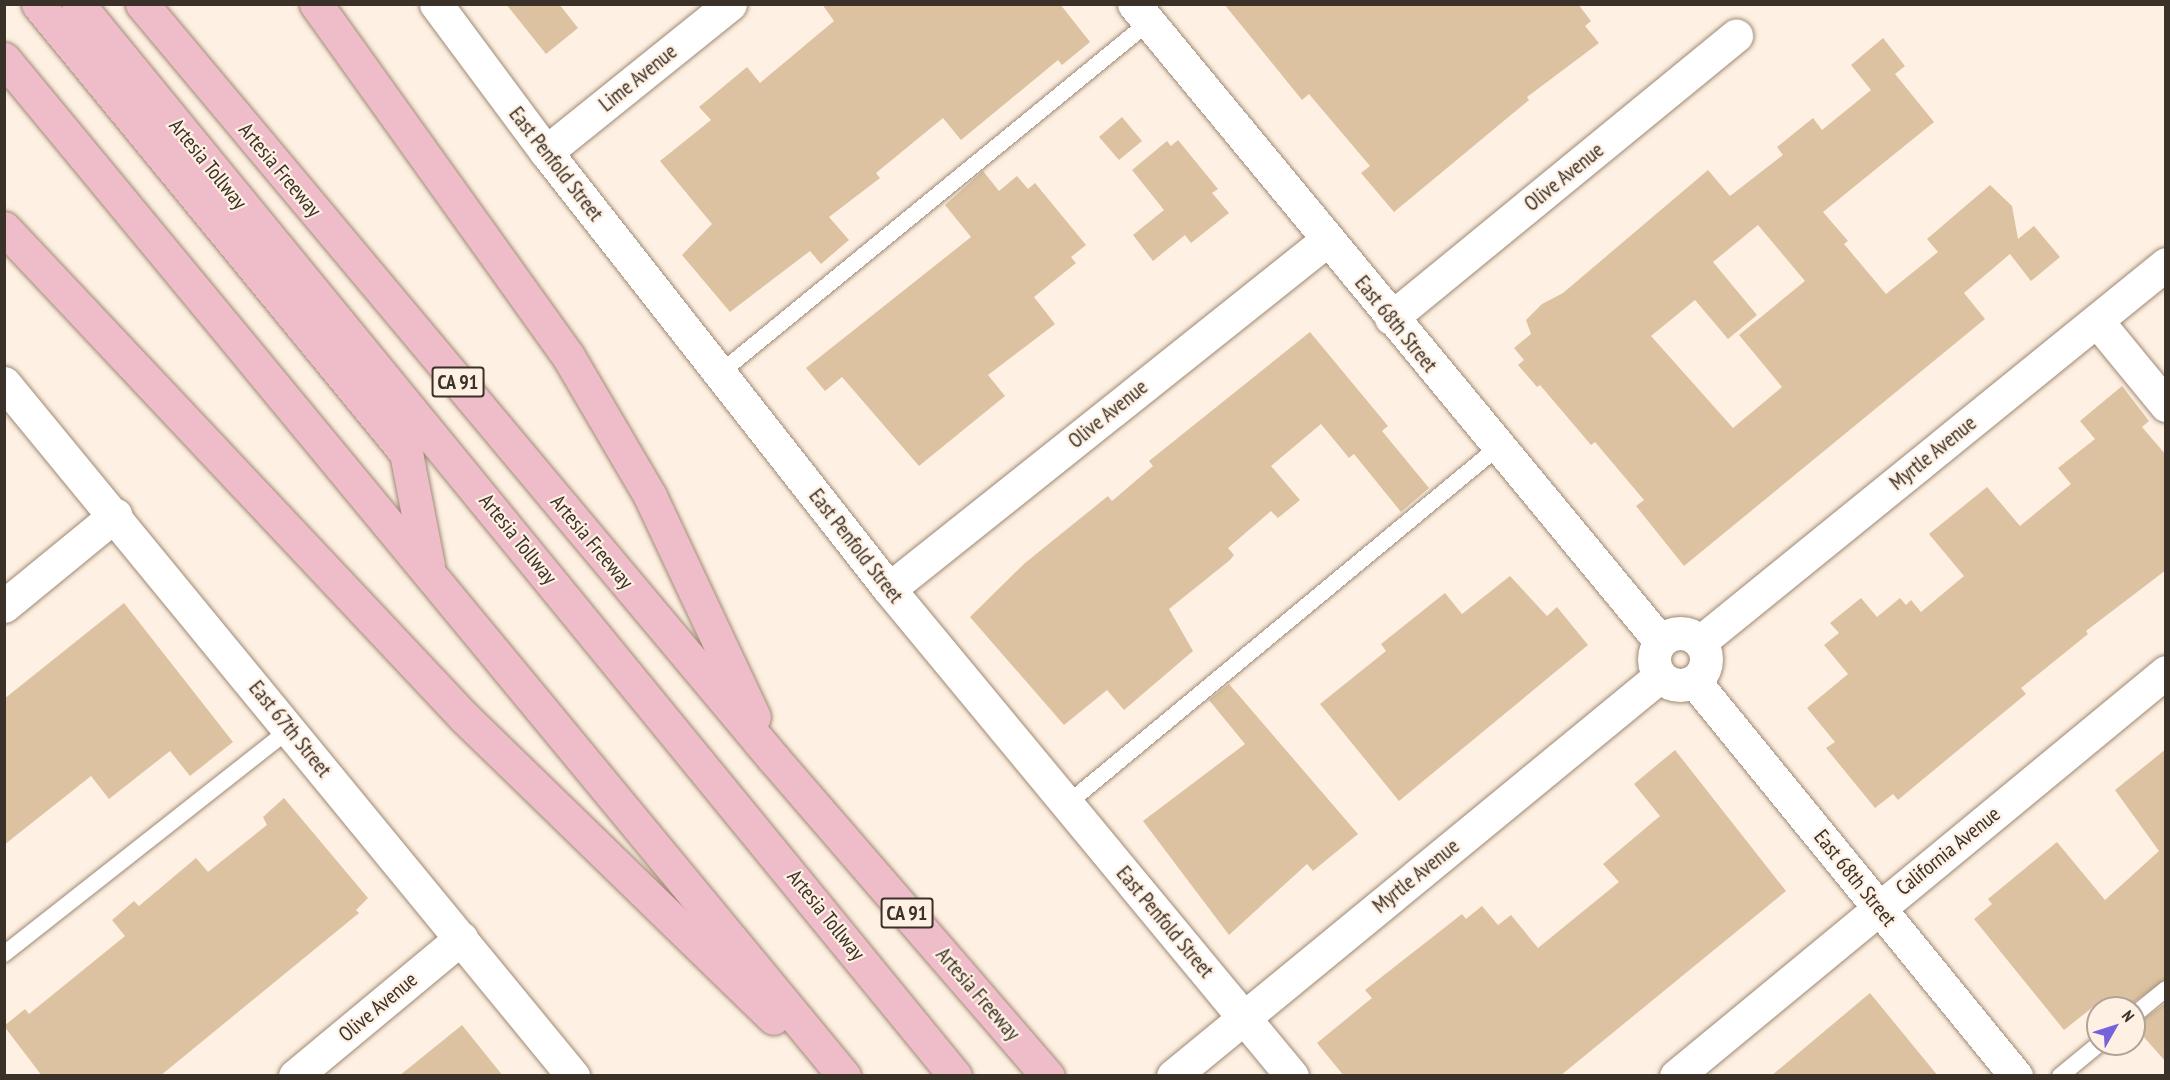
<!DOCTYPE html>
<style>
body{margin:0}
#map{position:relative;width:2170px;height:1080px;overflow:hidden;background:#fef0e2;font-family:"PT Sans Narrow",sans-serif}
div>[style]{position:absolute}
.building>*{inset:0;background:#dcc2a0}
.roads{filter:drop-shadow(0 0 2px #9e8974) drop-shadow(0 0 2px #9e8974)}
.service>*{height:16px;margin:-8px;padding:0 8px;transform-origin:8px;border-radius:8px;background:#fff}
.minor>*{height:33px;margin:-16.5px;padding:0 16.5px;transform-origin:16.5px;border-radius:16.5px;background:#fff}
.tertiary>*{height:33px;margin:-16.5px;padding:0 16.5px;transform-origin:16.5px;border-radius:16.5px;background:#fff}
.tertiary>.ring{margin:-16.5px;padding:0;box-sizing:content-box;background:none;border:33px solid #fff;border-radius:50%}
.motorway>*{height:33px;margin:-16.5px;padding:0 16.5px;transform-origin:16.5px;border-radius:16.5px;background:#efbcc9}
span{translate:-50% -50%;white-space:nowrap;text-align:center;line-height:1.15;-webkit-text-stroke:4.5px #fef0e2;paint-order:stroke}
.shield-label span{padding:2px 4px;background:#fef0e2;border:2px solid;border-radius:4px;-webkit-text-stroke-width:0}
.shield-label{font-size:20px;color:#3a3128;font-weight:700}
.street-label{font-size:21px;color:#3a3128}
.frame{position:absolute;inset:0;border:6px solid #3a3128;pointer-events:none}
.north{position:absolute;left:2086px;top:996px;width:60px;height:60px;box-sizing:border-box;background:#fef0e2;border:2px solid #b0a498;border-radius:50%;rotate:51deg;font-size:16px;font-weight:700;line-height:24px;text-align:center;color:#3a3128}
.north::after{content:'';display:block;margin:auto;width:21px;height:27px;background:#7562dc;clip-path:polygon(50% 0,100% 100%,50% 72%,0 100%)}
</style>
<div id="map">
<div class="building">
<div style="clip-path:polygon(506px 4px,559px 4px,578px 28px,546px 54px)"></div>
<div style="clip-path:polygon(822px 4px,1060px 4px,1090px 42px,1062px 65px,1058px 60px,961px 140px,943px 118px,876px 173px,880px 178px,829px 217px,849px 240px,821px 264px,810px 251px,730px 312px,682px 255px,712px 224px,660px 161px,711px 120px,699px 107px,747px 67px,760px 83px,834px 21px)"></div>
<div style="clip-path:polygon(1224px 4px,1578px 4px,1591px 21px,1585px 26px,1599px 43px,1527px 97px,1529px 100px,1394px 212px,1361px 173px,1370px 166px,1309px 94px,1302px 100px)"></div>
<div style="clip-path:polygon(evenodd,1883px 38px,1905px 66px,1895px 74px,1934px 122px,1823px 212px,1848px 241px,1844px 244px,1886px 294px,1938px 252px,1927px 239px,1990px 185px,2012px 206px,2018px 239px,2034px 226px,2060px 257px,2031px 281px,2010px 254px,1964px 293px,1985px 319px,1684px 566px,1636px 506px,1644px 500px,1595px 442px,1591px 445px,1540px 385px,1537px 387px,1518px 365px,1524px 360px,1514px 348px,1531px 334px,1526px 320px,1542px 304px,1563px 293px,1708px 170px,1730px 196px,1783px 155px,1777px 147px,1813px 118px,1822px 130px,1871px 90px,1851px 65px,1883px 38px,1758px 225px,1805px 281px,1739px 335px,1782px 387px,1733px 428px,1651px 336px,1695px 300px,1728px 339px,1757px 315px,1713px 262px,1758px 225px)"></div>
<div style="clip-path:polygon(1122px 117px,1142px 141px,1119px 160px,1099px 137px)"></div>
<div style="clip-path:polygon(1178px 140px,1218px 189px,1212px 193px,1229px 213px,1191px 243px,1185px 235px,1153px 261px,1133px 235px,1164px 210px,1132px 170px,1167px 141px,1171px 146px)"></div>
<div style="clip-path:polygon(983px 171px,999px 191px,1017px 176px,1028px 189px,1035px 183px,1086px 245px,1071px 257px,1076px 263px,1034px 297px,1055px 324px,988px 375px,1005px 396px,919px 466px,842px 377px,825px 391px,806px 368px,971px 237px,945px 205px)"></div>
<div style="clip-path:polygon(1310px 332px,1388px 426px,1382px 431px,1429px 488px,1401px 512px,1354px 454px,1349px 458px,1321px 424px,1271px 466px,1300px 500px,1278px 518px,1271px 511px,1228px 548px,1234px 555px,1230px 560px,1169px 609px,1193px 651px,1124px 710px,1107px 690px,1064px 725px,970px 617px,1025px 563px,1108px 496px,1112px 501px,1153px 466px,1149px 461px)"></div>
<div style="clip-path:polygon(2122px 386px,2149px 421px,2142px 427px,2166px 455px,2166px 570px,2086px 631px,2088px 634px,2021px 688px,2026px 694px,1916px 785px,1898px 800px,1893px 794px,1875px 808px,1826px 748px,1835px 742px,1807px 708px,1848px 674px,1824px 645px,1839px 633px,1830px 623px,1861px 598px,1877px 617px,1900px 598px,1906px 605px,1911px 600px,1921px 612px,1964px 576px,1929px 534px,1987px 487px,2020px 526px,2071px 484px,2058px 468px,2095px 439px,2080px 421px)"></div>
<div style="clip-path:polygon(1510px 576px,1547px 616px,1557px 607px,1588px 645px,1399px 801px,1320px 704px,1386px 651px,1381px 644px,1445px 593px,1462px 614px)"></div>
<div style="clip-path:polygon(124px 603px,233px 742px,190px 776px,170px 751px,109px 799px,91px 776px,4px 845px,4px 699px)"></div>
<div style="clip-path:polygon(1229px 684px,1358px 834px,1313px 871px,1307px 864px,1229px 935px,1143px 821px,1245px 744px,1209px 700px)"></div>
<div style="clip-path:polygon(2166px 749px,2166px 979px,2126px 1008px,2093px 1007px,2064px 1030px,1974px 919px,1992px 904px,1988px 899px,2057px 842px,2105px 900px,2159px 851px,2115px 790px)"></div>
<div style="clip-path:polygon(1675px 750px,1786px 891px,1560px 1076px,1344px 1076px,1317px 1043px,1372px 998px,1365px 990px,1462px 914px,1466px 919px,1482px 906px,1498px 925px,1511px 915px,1538px 948px,1619px 882px,1603px 864px,1660px 816px,1634px 784px)"></div>
<div style="clip-path:polygon(284px 798px,368px 898px,356px 910px,359px 913px,160px 1076px,42px 1076px,4px 1026px,25px 1009px,29px 1014px,125px 936px,112px 920px,134px 901px,139px 906px,196px 858px,208px 872px,267px 825px,263px 817px)"></div>
<div style="clip-path:polygon(1870px 993px,1938px 1076px,1771px 1076px)"></div>
<div style="clip-path:polygon(2166px 1003px,2166px 1062px,2134px 1026px)"></div>
<div style="clip-path:polygon(462px 1025px,503px 1076px,399px 1076px,446px 1038px)"></div>
</div>
<div class="roads">
<div class="service">
<div style="left:720px;top:373px;width:554px;rotate:-39.29deg"></div>
<div style="left:1067px;top:804px;width:558px;rotate:-39.62deg"></div>
<div style="left:4px;top:954px;width:364px;rotate:-38.2deg"></div>
<div style="left:2134px;top:1015px;width:41px;rotate:-39.1deg"></div>
<div style="left:2060px;top:1076px;width:50px;rotate:-39.4deg"></div>
</div>
<div class="minor">
<div style="left:436px;top:4px;width:184px;rotate:53.4deg"></div>
<div style="left:546px;top:152px;width:556px;rotate:51.87deg"></div>
<div style="left:889px;top:589px;width:632px;rotate:50.39deg"></div>
<div style="left:546px;top:152px;width:236px;rotate:-38.8deg"></div>
<div style="left:1391px;top:318px;width:446px;rotate:-39.3deg"></div>
<div style="left:2097px;top:321px;width:109px;rotate:50.6deg"></div>
<div style="left:4px;top:383px;width:897px;rotate:50.61deg"></div>
<div style="left:889px;top:589px;width:560px;rotate:-38.55deg"></div>
<div style="left:4px;top:606px;width:144px;rotate:-39.3deg"></div>
<div style="left:1700px;top:642px;width:600px;rotate:-39.05deg"></div>
<div style="left:295px;top:1076px;width:216px;rotate:-39.7deg"></div>
<div style="left:1173px;top:1076px;width:630px;rotate:-39.4deg"></div>
<div style="left:1676px;top:1076px;width:635px;rotate:-39.51deg"></div>
</div>
<div class="tertiary">
<div style="left:1134px;top:4px;width:826px;rotate:50.45deg"></div>
<div class="ring" style="left:1654px;top:633px;width:19px;height:19px"></div>
<div style="left:1694px;top:681px;width:510px;rotate:50.81deg"></div>
</div>
<div class="motorway">
<div style="left:38px;top:4px;width:581px;rotate:50.66deg"></div>
<div style="left:406px;top:453px;width:114px;rotate:78.9deg"></div>
<div style="left:78px;top:4px;width:1385px;rotate:50.71deg"></div>
<div style="left:142px;top:4px;width:985px;rotate:50.07deg"></div>
<div style="left:774px;top:759px;width:419px;rotate:49.2deg"></div>
<div style="left:316px;top:4px;width:433px;rotate:54.4deg"></div>
<div style="left:568px;top:356px;width:162px;rotate:59.6deg"></div>
<div style="left:650px;top:496px;width:244px;rotate:64.8deg"></div>
<div style="left:4px;top:59px;width:1319px;rotate:50.44deg"></div>
<div style="left:4px;top:228px;width:673px;rotate:46.75deg"></div>
<div style="left:465px;top:718px;width:430px;rotate:44.2deg"></div>
</div>
</div>
<div class="shield-label">
<span style="left:458px;top:382px">CA 91</span>
<span style="left:907px;top:913px">CA 91</span>
</div>
<div class="street-label">
<span style="left:638px;top:78px;rotate:-39deg">Lime Avenue</span>
<span style="left:208px;top:164px;rotate:51deg">Artesia Tollway</span>
<span style="left:556px;top:164px;rotate:52deg">East Penfold Street</span>
<span style="left:280px;top:170px;rotate:50deg">Artesia Freeway</span>
<span style="left:1564px;top:177px;rotate:-39deg">Olive Avenue</span>
<span style="left:1396px;top:324px;rotate:51deg">East 68th Street</span>
<span style="left:1108px;top:414px;rotate:-39deg">Olive Avenue</span>
<span style="left:1933px;top:453px;rotate:-39deg">Myrtle Avenue</span>
<span style="left:518px;top:539px;rotate:51deg">Artesia Tollway</span>
<span style="left:592px;top:542px;rotate:50deg">Artesia Freeway</span>
<span style="left:856px;top:546px;rotate:52deg">East Penfold Street</span>
<span style="left:290px;top:729px;rotate:51deg">East 67th Street</span>
<span style="left:1948px;top:851px;rotate:-39deg">California Avenue</span>
<span style="left:1416px;top:876px;rotate:-39deg">Myrtle Avenue</span>
<span style="left:1855px;top:878px;rotate:51deg">East 68th Street</span>
<span style="left:826px;top:915px;rotate:51deg">Artesia Tollway</span>
<span style="left:1165px;top:922px;rotate:50deg">East Penfold Street</span>
<span style="left:978px;top:994px;rotate:49deg">Artesia Freeway</span>
<span style="left:378px;top:1007px;rotate:-40deg">Olive Avenue</span>
</div>
<div class="frame"></div>
<div class="north">N</div>
</div>
